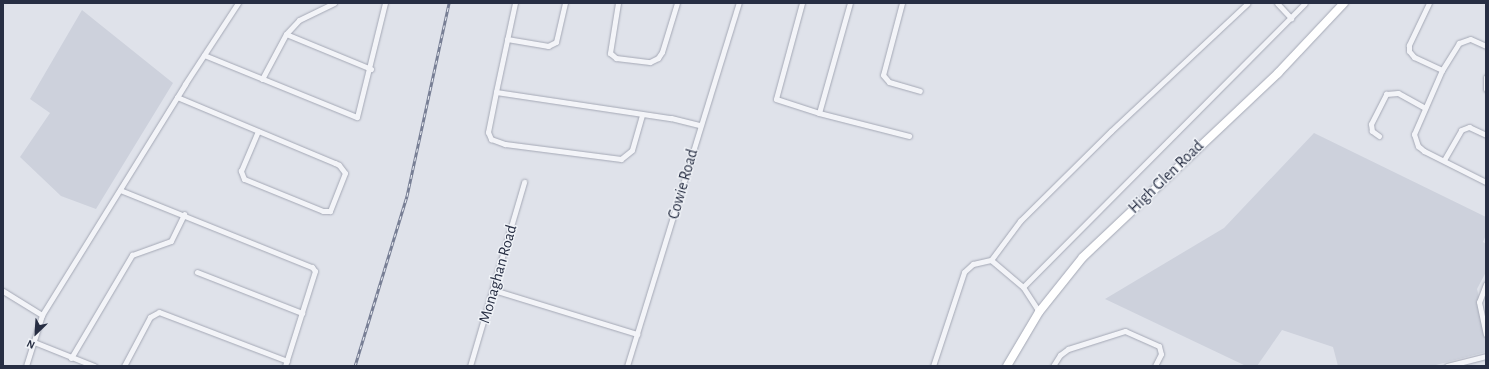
<!DOCTYPE html>
<style>
body{margin:0}
#map{position:relative;width:1489px;height:369px;overflow:hidden;background:#dfe2ea;font-family:"Alegreya Sans",sans-serif}
div>[style]{position:absolute}
.built>*{inset:0;background:#cdd1dc}
.roads{filter:drop-shadow(0 0 1px #a4a8b5) drop-shadow(0 0 1px #a4a8b5)}
.minor>*{height:5px;margin:-2.5px;padding:0 2.5px;transform-origin:2.5px;border-radius:2.5px;background:#f3f4f8}
.primary>*{height:8px;margin:-4px;padding:0 4px;transform-origin:4px;border-radius:4px;background:#fff}
.rail>*{height:3px;margin-top:-1.5px;transform-origin:0;background:repeating-linear-gradient(90deg,#eff2f7 0 4.5px,#787f95 0 9px);box-sizing:border-box;border-block:1px solid #787f95}
span{translate:-50% -50%;white-space:nowrap;text-align:center;line-height:1.15;-webkit-text-stroke:3px #eff2f7;paint-order:stroke}
.street-label{font-size:16px;color:#272e43}
.frame{position:absolute;inset:0;border:4px solid #272e43;pointer-events:none}
.north{position:absolute;left:16px;top:313px;width:40px;height:40px;-webkit-text-stroke:3px #eff2f7;paint-order:stroke;rotate:205deg;font-size:11px;font-weight:700;line-height:16px;text-align:center;color:#272e43}
.north::after{content:'';display:block;margin:auto;width:14px;height:18px;background:#272e43;clip-path:polygon(50% 0,100% 100%,50% 72%,0 100%)}
</style>
<div id="map">
<div class="built">
<div style="clip-path:polygon(82px 10px,173px 83px,96px 209px,61px 196px,20px 157px,50px 113px,30px 99px)"></div>
<div style="clip-path:polygon(1314px 133px,1486px 217px,1486px 235px,1483px 242px,1486px 244px,1486px 272px,1477px 289px,1486px 324px,1486px 352px,1432px 366px,1338px 366px,1333px 347px,1282px 330px,1257px 366px,1246px 366px,1105px 299px,1224px 228px)"></div>
</div>
<div class="roads">
<div class="minor">
<div style="left:515px;top:3px;width:91px;rotate:102.1deg"></div>
<div style="left:496px;top:92px;width:177px;rotate:8.5deg"></div>
<div style="left:671px;top:118px;width:30px;rotate:14deg"></div>
<div style="left:618px;top:3px;width:51px;rotate:99.1deg"></div>
<div style="left:610px;top:53px;width:8px;rotate:40deg"></div>
<div style="left:616px;top:58px;width:34px;rotate:7deg"></div>
<div style="left:650px;top:62px;width:9px;rotate:-27deg"></div>
<div style="left:658px;top:58px;width:7px;rotate:-56deg"></div>
<div style="left:662px;top:52px;width:51px;rotate:-73deg"></div>
<div style="left:802px;top:3px;width:99px;rotate:105.2deg"></div>
<div style="left:776px;top:99px;width:45px;rotate:18deg"></div>
<div style="left:819px;top:113px;width:93px;rotate:14.3deg"></div>
<div style="left:902px;top:3px;width:74px;rotate:104.8deg"></div>
<div style="left:883px;top:75px;width:9px;rotate:49deg"></div>
<div style="left:889px;top:82px;width:32px;rotate:16deg"></div>
<div style="left:1277px;top:3px;width:21px;rotate:47deg"></div>
<div style="left:1429px;top:3px;width:47px;rotate:115.5deg"></div>
<div style="left:1409px;top:45px;width:6px;rotate:90deg"></div>
<div style="left:1409px;top:51px;width:8px;rotate:50deg"></div>
<div style="left:1414px;top:57px;width:31px;rotate:25deg"></div>
<div style="left:286px;top:34px;width:92px;rotate:22.4deg"></div>
<div style="left:507px;top:39px;width:42px;rotate:9.7deg"></div>
<div style="left:548px;top:46px;width:9px;rotate:-27deg"></div>
<div style="left:556px;top:42px;width:40px;rotate:-77deg"></div>
<div style="left:1486px;top:46px;width:17px;rotate:-156deg"></div>
<div style="left:1470px;top:39px;width:12px;rotate:160deg"></div>
<div style="left:1459px;top:43px;width:32px;rotate:122deg"></div>
<div style="left:1442px;top:70px;width:70px;rotate:113.6deg"></div>
<div style="left:1414px;top:134px;width:13px;rotate:72deg"></div>
<div style="left:1418px;top:146px;width:8px;rotate:40deg"></div>
<div style="left:1424px;top:151px;width:69px;rotate:26.6deg"></div>
<div style="left:204px;top:55px;width:165px;rotate:22.1deg"></div>
<div style="left:357px;top:117px;width:117px;rotate:-76.2deg"></div>
<div style="left:1486px;top:77px;width:12px;rotate:90deg"></div>
<div style="left:262px;top:79px;width:51px;rotate:-61.9deg"></div>
<div style="left:286px;top:34px;width:19px;rotate:-47deg"></div>
<div style="left:299px;top:20px;width:39px;rotate:-26deg"></div>
<div style="left:496px;top:92px;width:41px;rotate:101.3deg"></div>
<div style="left:488px;top:132px;width:8px;rotate:67deg"></div>
<div style="left:491px;top:139px;width:15px;rotate:20deg"></div>
<div style="left:505px;top:144px;width:117px;rotate:7.4deg"></div>
<div style="left:621px;top:159px;width:14px;rotate:-39deg"></div>
<div style="left:632px;top:150px;width:37px;rotate:-74deg"></div>
<div style="left:177px;top:97px;width:171px;rotate:22.7deg"></div>
<div style="left:335px;top:163px;width:4px;rotate:27deg"></div>
<div style="left:339px;top:165px;width:10px;rotate:53deg"></div>
<div style="left:345px;top:173px;width:41px;rotate:111.5deg"></div>
<div style="left:330px;top:211px;width:7px;rotate:180deg"></div>
<div style="left:323px;top:211px;width:85px;rotate:-157.9deg"></div>
<div style="left:244px;top:179px;width:9px;rotate:-111deg"></div>
<div style="left:241px;top:171px;width:43px;rotate:-67deg"></div>
<div style="left:819px;top:113px;width:114px;rotate:-74.3deg"></div>
<div style="left:1379px;top:136px;width:9px;rotate:-144deg"></div>
<div style="left:1372px;top:131px;width:7px;rotate:-98deg"></div>
<div style="left:1371px;top:124px;width:34px;rotate:-63deg"></div>
<div style="left:1386px;top:94px;width:12px;rotate:-5deg"></div>
<div style="left:1398px;top:93px;width:31px;rotate:29deg"></div>
<div style="left:1444px;top:160px;width:34px;rotate:-60deg"></div>
<div style="left:1461px;top:130px;width:9px;rotate:-21deg"></div>
<div style="left:1469px;top:127px;width:19px;rotate:25deg"></div>
<div style="left:120px;top:190px;width:207px;rotate:21.9deg"></div>
<div style="left:312px;top:267px;width:5px;rotate:53deg"></div>
<div style="left:315px;top:271px;width:100px;rotate:107.5deg"></div>
<div style="left:991px;top:260px;width:49px;rotate:-53.4deg"></div>
<div style="left:1020px;top:221px;width:128px;rotate:-44.7deg"></div>
<div style="left:1111px;top:131px;width:187px;rotate:-43.1deg"></div>
<div style="left:991px;top:260px;width:42px;rotate:40.2deg"></div>
<div style="left:1023px;top:287px;width:30px;rotate:57deg"></div>
<div style="left:197px;top:272px;width:113px;rotate:21.3deg"></div>
<div style="left:1486px;top:284px;width:19px;rotate:111deg"></div>
<div style="left:1479px;top:302px;width:33px;rotate:78deg"></div>
<div style="left:1023px;top:287px;width:400px;rotate:-45.2deg"></div>
<div style="left:494px;top:290px;width:150px;rotate:17.1deg"></div>
<div style="left:3px;top:291px;width:46px;rotate:31.6deg"></div>
<div style="left:34px;top:342px;width:65px;rotate:21.8deg"></div>
<div style="left:71px;top:358px;width:120px;rotate:-59.4deg"></div>
<div style="left:132px;top:255px;width:41px;rotate:-19.7deg"></div>
<div style="left:171px;top:241px;width:30px;rotate:-64deg"></div>
<div style="left:26px;top:366px;width:53px;rotate:-72.6deg"></div>
<div style="left:42px;top:315px;width:272px;rotate:-58.2deg"></div>
<div style="left:185px;top:84px;width:97px;rotate:-56.8deg"></div>
<div style="left:124px;top:366px;width:55px;rotate:-62deg"></div>
<div style="left:150px;top:317px;width:10px;rotate:-29deg"></div>
<div style="left:159px;top:312px;width:137px;rotate:20.9deg"></div>
<div style="left:470px;top:366px;width:192px;rotate:-73.6deg"></div>
<div style="left:627px;top:366px;width:380px;rotate:-72.9deg"></div>
<div style="left:933px;top:366px;width:99px;rotate:-71.7deg"></div>
<div style="left:964px;top:272px;width:12px;rotate:-42deg"></div>
<div style="left:973px;top:264px;width:18px;rotate:-13deg"></div>
<div style="left:1053px;top:366px;width:13px;rotate:-58deg"></div>
<div style="left:1060px;top:355px;width:10px;rotate:-37deg"></div>
<div style="left:1068px;top:349px;width:60px;rotate:-17.5deg"></div>
<div style="left:1125px;top:331px;width:37px;rotate:24deg"></div>
<div style="left:1159px;top:346px;width:8px;rotate:76deg"></div>
<div style="left:1161px;top:354px;width:13px;rotate:117deg"></div>
<div style="left:1447px;top:366px;width:40px;rotate:-14.4deg"></div>
</div>
<div class="primary">
<div style="left:1007px;top:366px;width:63px;rotate:-59.3deg"></div>
<div style="left:1039px;top:312px;width:70px;rotate:-51.3deg"></div>
<div style="left:1083px;top:257px;width:268px;rotate:-43.3deg"></div>
<div style="left:1278px;top:73px;width:96px;rotate:-46.7deg"></div>
</div>
</div>
<div class="rail">
<div style="left:355px;top:366px;width:178px;rotate:-73deg"></div>
<div style="left:407px;top:196px;width:198px;rotate:-77.7deg"></div>
</div>
<div class="street-label">
<span style="left:1166px;top:177px;rotate:-44deg">High Glen Road</span>
<span style="left:683px;top:184px;rotate:-74deg">Cowie Road</span>
<span style="left:498px;top:274px;rotate:-74deg">Monaghan Road</span>
</div>
<div class="frame"></div>
<div class="north">N</div>
</div>
